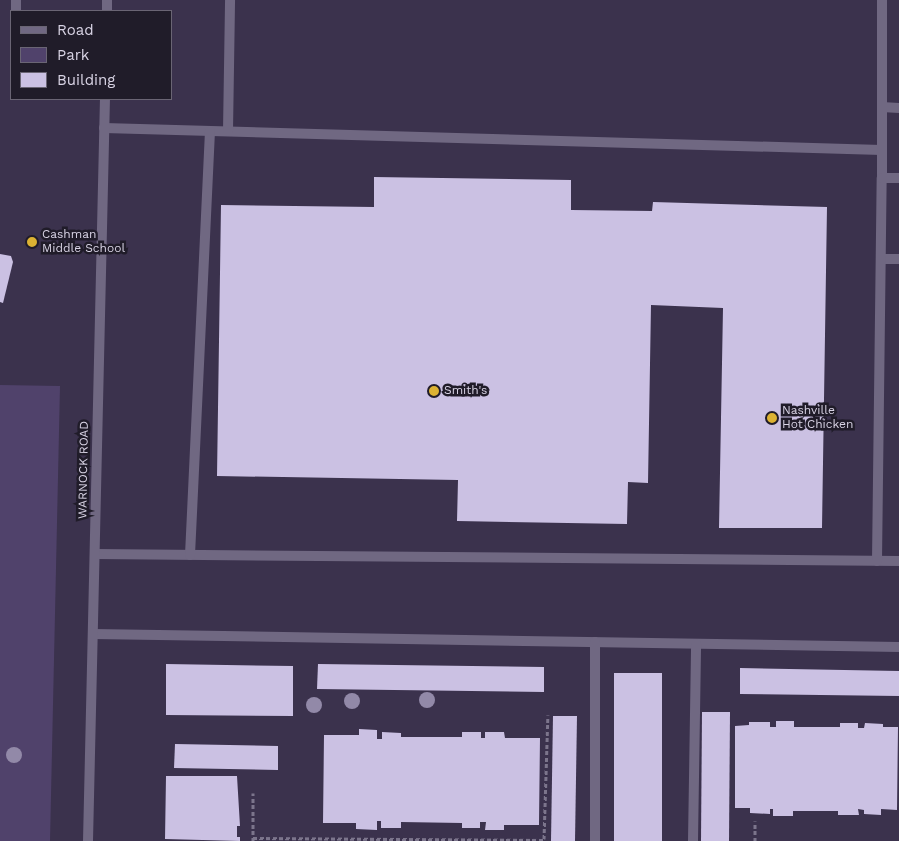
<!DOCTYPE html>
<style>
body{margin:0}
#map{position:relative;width:899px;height:841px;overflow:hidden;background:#3b324d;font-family:"Work Sans",sans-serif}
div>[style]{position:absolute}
.green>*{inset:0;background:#50426b}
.building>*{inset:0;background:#cbc1e3}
.path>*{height:3px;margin-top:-1.5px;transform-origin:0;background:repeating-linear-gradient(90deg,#7c758c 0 4px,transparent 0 6.5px)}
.service>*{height:10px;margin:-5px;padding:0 5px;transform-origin:5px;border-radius:5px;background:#706882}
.minor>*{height:10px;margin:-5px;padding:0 5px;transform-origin:5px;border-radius:5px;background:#706882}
.trees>*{width:16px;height:16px;margin:-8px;border-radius:50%;background:#9289a8}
.dots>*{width:14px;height:14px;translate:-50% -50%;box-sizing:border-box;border:2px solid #201c29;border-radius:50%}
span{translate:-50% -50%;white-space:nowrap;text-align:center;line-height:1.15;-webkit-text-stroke:5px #201c29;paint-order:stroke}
.poi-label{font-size:12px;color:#d8d3e4}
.left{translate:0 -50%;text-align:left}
.street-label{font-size:12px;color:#d8d3e4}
.legend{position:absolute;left:10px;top:10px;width:162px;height:90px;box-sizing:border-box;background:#201c29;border:1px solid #6a6574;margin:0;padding:6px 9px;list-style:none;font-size:15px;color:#d8d3e4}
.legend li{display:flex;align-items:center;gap:10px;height:25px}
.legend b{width:25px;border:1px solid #6a6574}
</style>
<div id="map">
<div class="green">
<div style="clip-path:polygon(0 385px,60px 386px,50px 841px,0 841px)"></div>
</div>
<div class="building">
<div style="clip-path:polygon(374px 177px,571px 180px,571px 210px,652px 211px,653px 202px,827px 207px,822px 528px,719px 528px,723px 308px,651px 305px,648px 483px,628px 482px,627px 524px,457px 521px,458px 480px,217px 476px,221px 205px,374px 207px)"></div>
<div style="clip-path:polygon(0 254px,11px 256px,13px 262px,3px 303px,0 302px)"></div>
<div style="clip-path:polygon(166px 664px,293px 666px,293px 716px,166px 715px)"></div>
<div style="clip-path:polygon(318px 664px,544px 667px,544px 692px,317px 689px)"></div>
<div style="clip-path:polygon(740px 668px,899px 671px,899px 696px,740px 694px)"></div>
<div style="clip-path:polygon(614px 673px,662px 673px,662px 841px,614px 841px)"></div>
<div style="clip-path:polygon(702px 712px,730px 712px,729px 841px,701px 841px)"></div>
<div style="clip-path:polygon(553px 716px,577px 716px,575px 841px,551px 841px)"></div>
<div style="clip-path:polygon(776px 721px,794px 721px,794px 727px,840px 727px,840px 723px,858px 723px,858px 728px,864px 728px,865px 723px,883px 724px,883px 727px,898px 727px,897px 810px,881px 809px,881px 815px,864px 814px,864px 810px,858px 809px,859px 815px,838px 815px,838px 811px,793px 811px,793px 816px,773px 816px,773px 809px,770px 809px,770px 814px,750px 813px,750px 808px,735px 808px,735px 726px,749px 725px,749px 722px,770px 722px,770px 727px,776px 727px)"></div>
<div style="clip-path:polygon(359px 729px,377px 730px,377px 739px,382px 739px,382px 732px,401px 733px,401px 737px,462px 737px,462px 732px,481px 732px,481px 738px,485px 738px,485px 732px,504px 732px,505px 738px,540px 738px,539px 825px,504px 825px,504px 830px,485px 830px,486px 822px,480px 822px,480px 828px,462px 828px,462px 823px,401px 822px,401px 828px,381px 828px,381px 821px,377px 821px,377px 830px,356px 829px,356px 823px,323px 823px,324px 735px,359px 735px)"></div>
<div style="clip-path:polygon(175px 744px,278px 746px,278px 770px,174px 768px)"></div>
<div style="clip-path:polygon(166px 776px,237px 776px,240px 826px,237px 826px,237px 837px,240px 837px,240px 841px,165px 839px)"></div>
</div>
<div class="path">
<div style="left:253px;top:838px;width:291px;rotate:0.4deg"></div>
<div style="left:544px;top:839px;width:124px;rotate:-88.2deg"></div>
<div style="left:253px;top:841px;width:48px;rotate:-90deg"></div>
<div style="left:755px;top:841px;width:20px;rotate:-90deg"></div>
</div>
<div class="service">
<div style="left:16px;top:11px;width:11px;rotate:-90deg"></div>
<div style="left:882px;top:107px;width:17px;rotate:3deg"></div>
<div style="left:104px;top:128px;width:778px;rotate:1.62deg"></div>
<div style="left:228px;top:131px;width:131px;rotate:-89.1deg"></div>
<div style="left:882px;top:178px;width:178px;rotate:-90deg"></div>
<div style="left:881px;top:259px;width:18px"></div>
<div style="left:95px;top:554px;width:804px;rotate:0.5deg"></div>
<div style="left:190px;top:555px;width:424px;rotate:-87.3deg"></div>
<div style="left:877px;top:561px;width:383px;rotate:-89.3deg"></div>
<div style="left:882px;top:178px;width:17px"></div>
<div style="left:93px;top:634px;width:806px;rotate:0.92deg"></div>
<div style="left:595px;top:642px;width:199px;rotate:90deg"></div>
<div style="left:693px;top:841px;width:197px;rotate:-89.1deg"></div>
</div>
<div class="minor">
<div style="left:107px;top:11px;width:11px;rotate:-90deg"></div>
<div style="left:88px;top:841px;width:742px;rotate:-88.69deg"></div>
</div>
<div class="trees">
<div style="left:427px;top:700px"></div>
<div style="left:352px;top:701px"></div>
<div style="left:314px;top:705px"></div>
<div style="left:14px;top:755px"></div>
</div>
<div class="dots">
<div style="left:32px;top:242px;background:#dcb233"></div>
<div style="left:434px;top:391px;background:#dcb233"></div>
<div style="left:772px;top:418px;background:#dcb233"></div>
</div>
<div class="poi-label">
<span class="left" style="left:42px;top:242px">Cashman<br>Middle School</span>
<span class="left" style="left:444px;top:391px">Smith's</span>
<span class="left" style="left:782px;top:418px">Nashville<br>Hot Chicken</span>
</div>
<div class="street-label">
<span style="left:84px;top:470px;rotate:-89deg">WARNOCK ROAD</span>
</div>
<ul class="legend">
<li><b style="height:6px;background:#706882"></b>Road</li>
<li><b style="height:14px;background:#50426b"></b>Park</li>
<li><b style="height:14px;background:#cbc1e3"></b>Building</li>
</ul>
</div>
